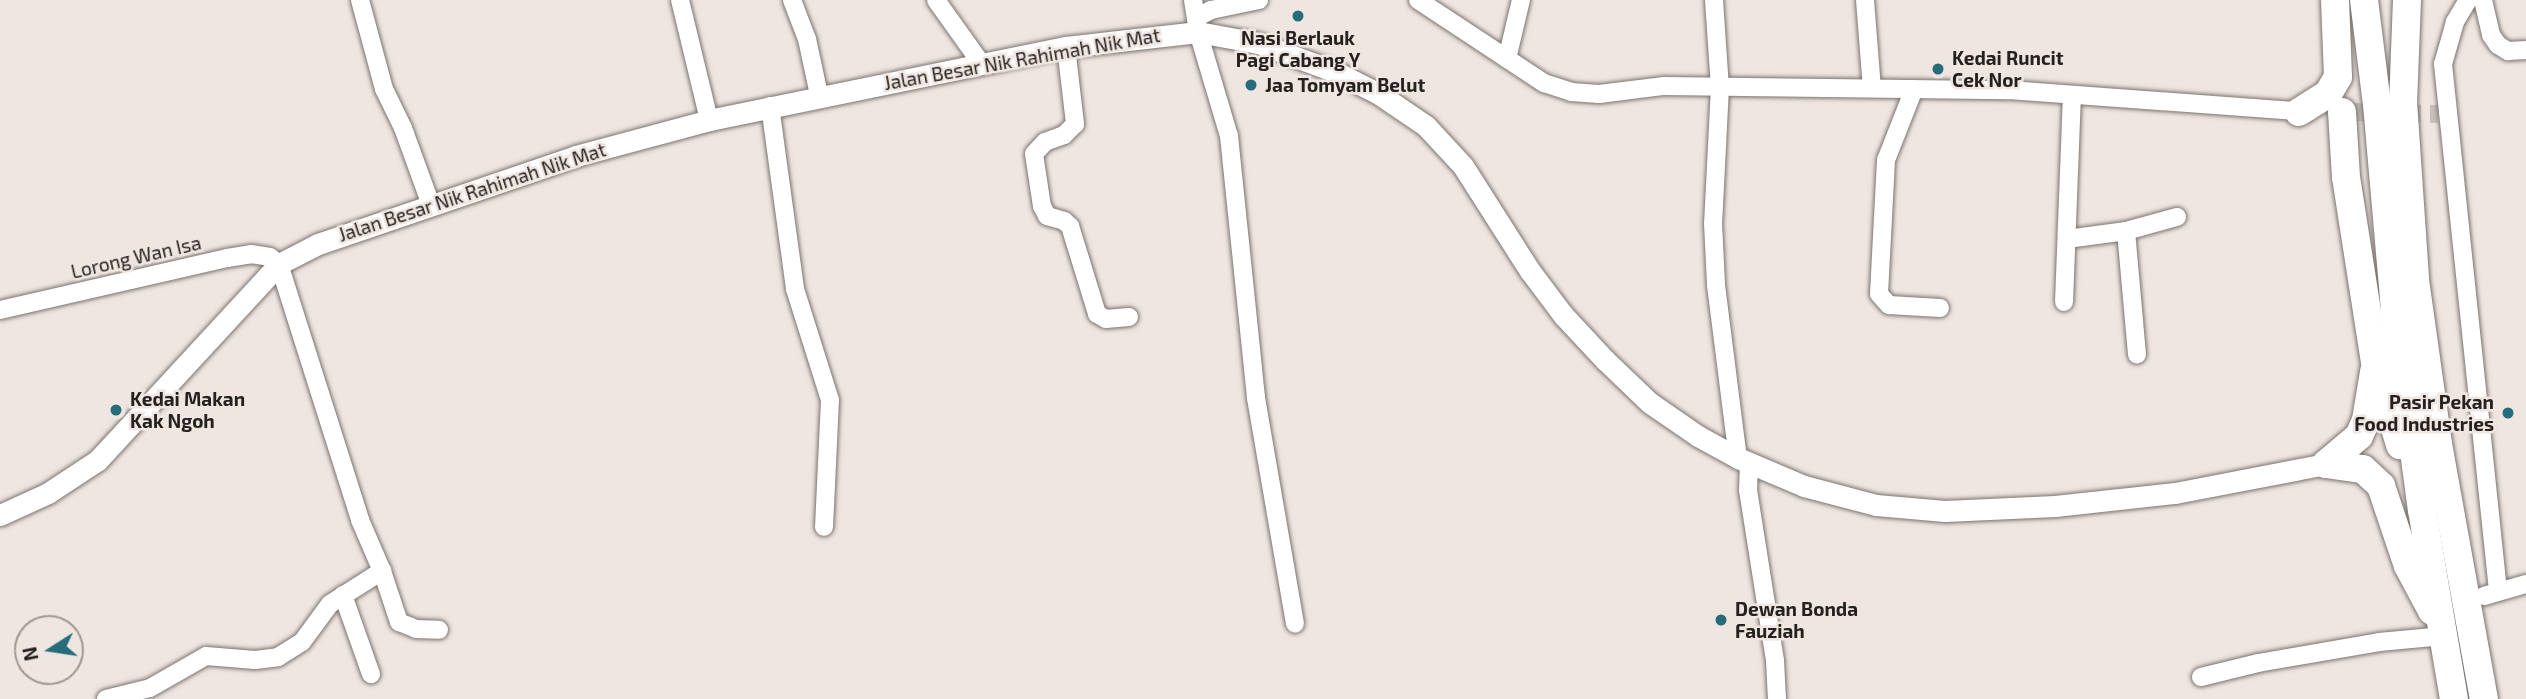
<!DOCTYPE html>
<style>
body{margin:0}
#map{position:relative;width:2526px;height:699px;overflow:hidden;background:#efe6e1;font-family:"Exo 2",sans-serif}
div>[style]{position:absolute}
.minor-tunnel>*{height:18px;margin-top:-9px;transform-origin:0;background:repeating-linear-gradient(90deg,#c6bfba 0 18px,transparent 0 27px)}
.roads{filter:drop-shadow(0 0 2px #7b736f) drop-shadow(0 0 2px #7b736f)}
.minor>*{height:18px;margin:-9px;padding:0 9px;transform-origin:9px;border-radius:9px;background:#fff}
.tertiary>*{height:21px;margin:-10.5px;padding:0 10.5px;transform-origin:10.5px;border-radius:10.5px;background:#fff}
.trunk>*{height:28px;margin:-14px;padding:0 14px;transform-origin:14px;border-radius:14px;background:#fff}
.dots>*{width:19px;height:19px;translate:-50% -50%;box-sizing:border-box;border:4px solid #efe6e1;border-radius:50%}
span{translate:-50% -50%;white-space:nowrap;text-align:center;line-height:1.15;-webkit-text-stroke:5px #efe6e1;paint-order:stroke}
.poi-label{font-size:19px;color:#24211f;font-weight:700}
.left{translate:0 -50%;text-align:left}
.right{translate:-100% -50%;text-align:right}
.street-label{font-size:19px;color:#24211f}
.north{position:absolute;left:14px;top:615px;width:70px;height:70px;box-sizing:border-box;background:#efe6e1;border:2px solid #9e9793;border-radius:50%;rotate:258deg;font-size:19px;font-weight:700;line-height:28px;text-align:center;color:#24211f}
.north::after{content:'';display:block;margin:auto;width:24px;height:32px;background:#276c7b;clip-path:polygon(50% 0,100% 100%,50% 72%,0 100%)}
</style>
<div id="map">
<div class="minor-tunnel">
<div style="left:2349px;top:112px;width:89px;rotate:1.3deg"></div>
</div>
<div class="roads">
<div class="minor">
<div style="left:360px;top:0;width:92px;rotate:74.9deg"></div>
<div style="left:384px;top:89px;width:43px;rotate:64deg"></div>
<div style="left:403px;top:128px;width:82px;rotate:70deg"></div>
<div style="left:680px;top:0;width:123px;rotate:76.4deg"></div>
<div style="left:792px;top:0;width:42px;rotate:69deg"></div>
<div style="left:807px;top:39px;width:57px;rotate:77.9deg"></div>
<div style="left:936px;top:0;width:77px;rotate:54.5deg"></div>
<div style="left:1193px;top:0;width:32px;rotate:81deg"></div>
<div style="left:1198px;top:32px;width:109px;rotate:73.4deg"></div>
<div style="left:1229px;top:136px;width:263px;rotate:84.1deg"></div>
<div style="left:1256px;top:398px;width:229px;rotate:80.2deg"></div>
<div style="left:1418px;top:0;width:151px;rotate:33.4deg"></div>
<div style="left:1544px;top:83px;width:28px;rotate:18deg"></div>
<div style="left:1571px;top:92px;width:28px;rotate:4deg"></div>
<div style="left:1599px;top:94px;width:64px;rotate:-7.1deg"></div>
<div style="left:1663px;top:86px;width:346px;rotate:0.7deg"></div>
<div style="left:2009px;top:90px;width:299px;rotate:4.2deg"></div>
<div style="left:1714px;top:0;width:87px;rotate:86.1deg"></div>
<div style="left:1720px;top:87px;width:136px;rotate:92.9deg"></div>
<div style="left:1713px;top:223px;width:62px;rotate:87.2deg"></div>
<div style="left:1716px;top:285px;width:174px;rotate:82.8deg"></div>
<div style="left:1865px;top:0;width:88px;rotate:85.5deg"></div>
<div style="left:2468px;top:0;width:26px;rotate:121deg"></div>
<div style="left:2455px;top:22px;width:44px;rotate:105.9deg"></div>
<div style="left:2443px;top:64px;width:530px;rotate:84.04deg"></div>
<div style="left:2483px;top:0;width:36px;rotate:77deg"></div>
<div style="left:2491px;top:35px;width:12px;rotate:55deg"></div>
<div style="left:2498px;top:45px;width:12px;rotate:31deg"></div>
<div style="left:2508px;top:51px;width:18px;rotate:-3deg"></div>
<div style="left:1196px;top:18px;width:17px;rotate:-28deg"></div>
<div style="left:1211px;top:10px;width:49px;rotate:-11.8deg"></div>
<div style="left:1066px;top:47px;width:78px;rotate:83.3deg"></div>
<div style="left:1075px;top:124px;width:16px;rotate:135deg"></div>
<div style="left:1064px;top:135px;width:20px;rotate:160deg"></div>
<div style="left:1045px;top:142px;width:16px;rotate:133deg"></div>
<div style="left:1034px;top:154px;width:53px;rotate:81.3deg"></div>
<div style="left:1042px;top:206px;width:11px;rotate:63deg"></div>
<div style="left:1047px;top:216px;width:18px;rotate:16deg"></div>
<div style="left:1064px;top:221px;width:8px;rotate:40deg"></div>
<div style="left:1070px;top:226px;width:92px;rotate:72.9deg"></div>
<div style="left:1097px;top:314px;width:10px;rotate:29deg"></div>
<div style="left:1106px;top:319px;width:23px;rotate:-5deg"></div>
<div style="left:1507px;top:59px;width:61px;rotate:-76.7deg"></div>
<div style="left:1914px;top:89px;width:76px;rotate:111.5deg"></div>
<div style="left:1886px;top:160px;width:134px;rotate:93deg"></div>
<div style="left:1879px;top:294px;width:15px;rotate:48deg"></div>
<div style="left:1889px;top:305px;width:51px;rotate:3.4deg"></div>
<div style="left:770px;top:106px;width:185px;rotate:82.2deg"></div>
<div style="left:795px;top:289px;width:116px;rotate:72.5deg"></div>
<div style="left:830px;top:400px;width:127px;rotate:92.7deg"></div>
<div style="left:2126px;top:231px;width:124px;rotate:84.9deg"></div>
<div style="left:2067px;top:239px;width:60px;rotate:-7.7deg"></div>
<div style="left:2126px;top:231px;width:53px;rotate:-15.4deg"></div>
<div style="left:2064px;top:302px;width:207px;rotate:-87.8deg"></div>
<div style="left:0;top:310px;width:233px;rotate:-12.9deg"></div>
<div style="left:227px;top:258px;width:24px;rotate:-9deg"></div>
<div style="left:251px;top:254px;width:19px;rotate:9deg"></div>
<div style="left:270px;top:257px;width:11px;rotate:38deg"></div>
<div style="left:279px;top:264px;width:269px;rotate:72.4deg"></div>
<div style="left:360px;top:520px;width:56px;rotate:66.7deg"></div>
<div style="left:382px;top:571px;width:54px;rotate:71.6deg"></div>
<div style="left:399px;top:622px;width:18px;rotate:22deg"></div>
<div style="left:416px;top:629px;width:23px;rotate:2deg"></div>
<div style="left:1749px;top:463px;width:27px;rotate:92deg"></div>
<div style="left:1748px;top:490px;width:173px;rotate:81deg"></div>
<div style="left:1775px;top:661px;width:38px;rotate:87deg"></div>
<div style="left:343px;top:595px;width:84px;rotate:70.5deg"></div>
<div style="left:2484px;top:596px;width:44px;rotate:-15.9deg"></div>
<div style="left:2201px;top:677px;width:59px;rotate:-13.8deg"></div>
<div style="left:2258px;top:663px;width:123px;rotate:-9.8deg"></div>
<div style="left:2379px;top:642px;width:65px;rotate:-5.3deg"></div>
<div style="left:106px;top:699px;width:45px;rotate:-14deg"></div>
<div style="left:150px;top:688px;width:64px;rotate:-29.7deg"></div>
<div style="left:206px;top:656px;width:49px;rotate:4.7deg"></div>
<div style="left:255px;top:660px;width:23px;rotate:-7deg"></div>
<div style="left:278px;top:657px;width:28px;rotate:-32deg"></div>
<div style="left:302px;top:642px;width:47px;rotate:-53.6deg"></div>
<div style="left:330px;top:604px;width:62px;rotate:-32.4deg"></div>
</div>
<div class="tertiary">
<div style="left:0;top:515px;width:53px;rotate:-24.6deg"></div>
<div style="left:48px;top:493px;width:60px;rotate:-33.4deg"></div>
<div style="left:98px;top:460px;width:267px;rotate:-47.3deg"></div>
<div style="left:279px;top:264px;width:44px;rotate:-27.1deg"></div>
<div style="left:318px;top:244px;width:273px;rotate:-18.8deg"></div>
<div style="left:576px;top:156px;width:138px;rotate:-15.1deg"></div>
<div style="left:709px;top:120px;width:364px;rotate:-11.6deg"></div>
<div style="left:1066px;top:47px;width:133px;rotate:-6.5deg"></div>
<div style="left:1198px;top:32px;width:61px;rotate:10.4deg"></div>
<div style="left:1258px;top:43px;width:83px;rotate:20.4deg"></div>
<div style="left:1336px;top:72px;width:48px;rotate:27.1deg"></div>
<div style="left:1379px;top:94px;width:57px;rotate:34.2deg"></div>
<div style="left:1426px;top:126px;width:54px;rotate:47.2deg"></div>
<div style="left:1463px;top:166px;width:125px;rotate:57.5deg"></div>
<div style="left:1530px;top:271px;width:55px;rotate:53.1deg"></div>
<div style="left:1563px;top:315px;width:62px;rotate:47deg"></div>
<div style="left:1605px;top:360px;width:62px;rotate:43.7deg"></div>
<div style="left:1650px;top:403px;width:58px;rotate:34.5deg"></div>
<div style="left:1698px;top:436px;width:46px;rotate:28.8deg"></div>
<div style="left:1738px;top:458px;width:72px;rotate:23deg"></div>
<div style="left:1804px;top:486px;width:74px;rotate:14.8deg"></div>
<div style="left:1876px;top:505px;width:69px;rotate:5deg"></div>
<div style="left:1945px;top:511px;width:110px;rotate:-2.6deg"></div>
<div style="left:2055px;top:506px;width:121px;rotate:-6.2deg"></div>
<div style="left:2175px;top:493px;width:154px;rotate:-10.9deg"></div>
</div>
<div class="trunk">
<div style="left:2364px;top:0;width:105px;rotate:82.9deg"></div>
<div style="left:2377px;top:104px;width:208px;rotate:85deg"></div>
<div style="left:2395px;top:311px;width:201px;rotate:82.3deg"></div>
<div style="left:2422px;top:510px;width:192px;rotate:80.4deg"></div>
<div style="left:2407px;top:0;width:102px;rotate:92.2deg"></div>
<div style="left:2403px;top:102px;width:178px;rotate:86.1deg"></div>
<div style="left:2415px;top:280px;width:166px;rotate:82deg"></div>
<div style="left:2438px;top:444px;width:259px;rotate:79.8deg"></div>
<div style="left:2299px;top:112px;width:34px;rotate:-32deg"></div>
<div style="left:2328px;top:94px;width:20px;rotate:-60deg"></div>
<div style="left:2338px;top:77px;width:77px;rotate:-92.2deg"></div>
<div style="left:2342px;top:112px;width:65px;rotate:86.5deg"></div>
<div style="left:2346px;top:177px;width:187px;rotate:81.1deg"></div>
<div style="left:2375px;top:362px;width:87px;rotate:73.2deg"></div>
<div style="left:2326px;top:464px;width:37px;rotate:8deg"></div>
<div style="left:2363px;top:469px;width:25px;rotate:43deg"></div>
<div style="left:2381px;top:486px;width:84px;rotate:71.4deg"></div>
<div style="left:2408px;top:566px;width:51px;rotate:61.9deg"></div>
<div style="left:2326px;top:464px;width:43px;rotate:-40.3deg"></div>
<div style="left:2359px;top:436px;width:17px;rotate:-66deg"></div>
<div style="left:2366px;top:420px;width:49px;rotate:-80.5deg"></div>
</div>
</div>
<div class="dots">
<div style="left:1298px;top:16px;background:#276c7b"></div>
<div style="left:1938px;top:69px;background:#276c7b"></div>
<div style="left:1251px;top:85px;background:#276c7b"></div>
<div style="left:116px;top:410px;background:#276c7b"></div>
<div style="left:2508px;top:413px;background:#276c7b"></div>
<div style="left:1721px;top:620px;background:#276c7b"></div>
</div>
<div class="poi-label">
<span style="left:1298px;top:49px">Nasi Berlauk<br>Pagi Cabang Y</span>
<span class="left" style="left:1952px;top:69px">Kedai Runcit<br>Cek Nor</span>
<span class="left" style="left:1265px;top:85px">Jaa Tomyam Belut</span>
<span class="left" style="left:130px;top:410px">Kedai Makan<br>Kak Ngoh</span>
<span class="right" style="left:2494px;top:413px">Pasir Pekan<br>Food Industries</span>
<span class="left" style="left:1735px;top:620px">Dewan Bonda<br>Fauziah</span>
</div>
<div class="street-label">
<span style="left:1022px;top:59px;rotate:-10deg">Jalan Besar Nik Rahimah Nik Mat</span>
<span style="left:472px;top:192px;rotate:-18deg">Jalan Besar Nik Rahimah Nik Mat</span>
<span style="left:136px;top:257px;rotate:-13deg">Lorong Wan Isa</span>
</div>
<div class="north">N</div>
</div>
